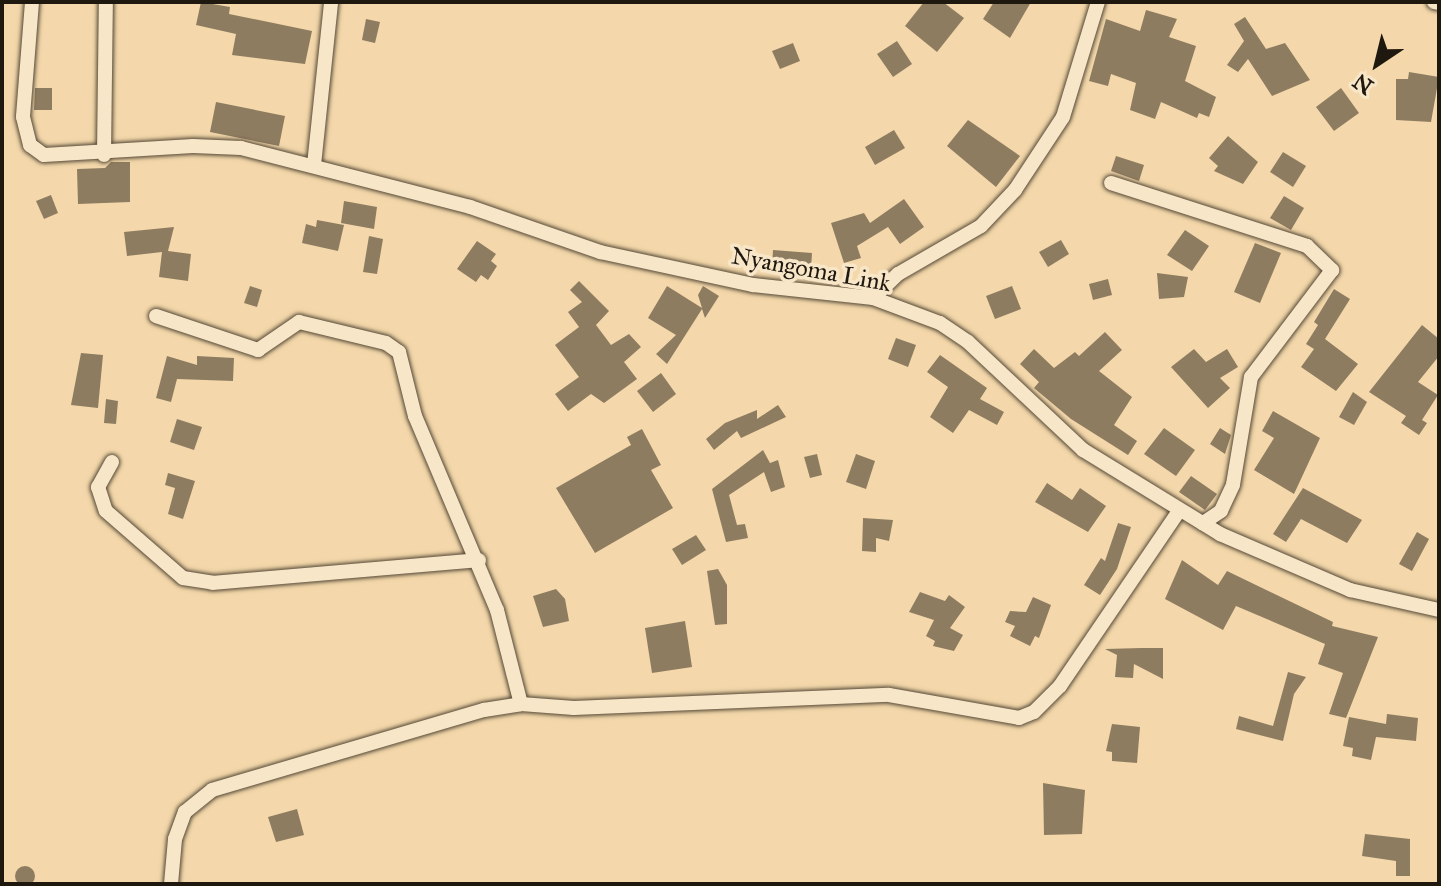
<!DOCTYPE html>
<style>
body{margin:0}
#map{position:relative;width:1441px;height:886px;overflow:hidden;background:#f4d8ab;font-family:"IM FELL Great Primer",serif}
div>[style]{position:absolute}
.building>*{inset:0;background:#8e7c60}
.round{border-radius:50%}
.roads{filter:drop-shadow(0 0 2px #544836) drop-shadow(0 0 2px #544836)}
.street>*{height:14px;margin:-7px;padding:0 7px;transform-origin:7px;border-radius:7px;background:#f8e6c8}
span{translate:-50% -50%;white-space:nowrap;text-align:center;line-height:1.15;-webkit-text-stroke:7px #f8e6c8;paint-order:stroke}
.street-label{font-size:24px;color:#1f180f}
.frame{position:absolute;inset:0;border:4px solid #1f180f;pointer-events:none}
.north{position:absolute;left:1337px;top:24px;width:80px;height:80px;-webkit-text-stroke:6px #f8e6c8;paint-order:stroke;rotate:215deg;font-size:22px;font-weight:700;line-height:32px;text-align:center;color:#1f180f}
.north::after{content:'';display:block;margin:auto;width:28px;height:36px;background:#1f180f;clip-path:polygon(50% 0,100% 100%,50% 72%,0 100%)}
</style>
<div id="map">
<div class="building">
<div style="clip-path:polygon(201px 2px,230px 7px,229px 14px,312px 31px,305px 64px,232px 55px,236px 34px,196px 25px)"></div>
<div style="clip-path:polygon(924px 2px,943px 2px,964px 18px,937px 52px,905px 26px)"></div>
<div style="clip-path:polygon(994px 2px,1031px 2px,1010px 38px,983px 19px)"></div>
<div style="clip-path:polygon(1146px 10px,1177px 19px,1169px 37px,1196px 46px,1185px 81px,1216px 97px,1209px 117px,1199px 113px,1197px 118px,1161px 102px,1155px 119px,1130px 110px,1136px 83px,1111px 74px,1108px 86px,1089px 81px,1106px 19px,1140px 31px)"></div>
<div style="clip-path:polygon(1245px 17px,1266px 49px,1285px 43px,1310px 80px,1272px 96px,1248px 59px,1238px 72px,1227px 65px,1244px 41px,1234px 24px)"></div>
<div style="clip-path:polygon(366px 19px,380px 22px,375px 43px,362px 40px)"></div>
<div style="clip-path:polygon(897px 41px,912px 64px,893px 77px,877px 54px)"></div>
<div style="clip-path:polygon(793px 43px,800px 61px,780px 69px,772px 51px)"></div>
<div style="clip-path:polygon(1409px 72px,1439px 77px,1431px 122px,1396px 120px,1396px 79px,1408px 79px)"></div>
<div style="clip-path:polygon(35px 88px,52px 88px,52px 110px,34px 110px)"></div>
<div style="clip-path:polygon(1341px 88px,1359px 113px,1334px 131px,1316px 107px)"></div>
<div style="clip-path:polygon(216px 102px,285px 116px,279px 146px,210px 132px)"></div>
<div style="clip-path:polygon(968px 120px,1020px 156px,996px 187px,947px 146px)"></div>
<div style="clip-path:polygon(894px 130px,905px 148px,875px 165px,865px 147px)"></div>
<div style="clip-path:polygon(1228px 136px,1258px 162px,1243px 184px,1214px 171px,1218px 166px,1209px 158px)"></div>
<div style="clip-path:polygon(1283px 152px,1306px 166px,1293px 187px,1270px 172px)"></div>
<div style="clip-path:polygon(1116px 156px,1144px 165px,1139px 181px,1111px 171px)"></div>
<div style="clip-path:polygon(111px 162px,130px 162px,130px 202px,78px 204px,77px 169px,105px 168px)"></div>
<div style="clip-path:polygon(51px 195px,58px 213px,44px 219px,36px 201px)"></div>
<div style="clip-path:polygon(1284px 196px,1304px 208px,1291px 230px,1270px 218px)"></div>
<div style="clip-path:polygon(904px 199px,924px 227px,900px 244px,888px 227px,857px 246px,861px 258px,844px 263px,831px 223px,864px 213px,870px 223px)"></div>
<div style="clip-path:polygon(344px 201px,377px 207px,374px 229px,341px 223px)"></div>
<div style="clip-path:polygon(317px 220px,344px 225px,338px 251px,302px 243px,306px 224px,316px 227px)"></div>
<div style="clip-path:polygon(174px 227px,168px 251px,191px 254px,188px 281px,159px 277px,162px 252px,127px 256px,124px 232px)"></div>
<div style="clip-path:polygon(1185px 230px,1209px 246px,1192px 271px,1167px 255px)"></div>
<div style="clip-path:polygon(369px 236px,383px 239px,377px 274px,363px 272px)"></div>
<div style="clip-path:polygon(1061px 240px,1069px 254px,1048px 267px,1039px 252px)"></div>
<div style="clip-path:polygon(477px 241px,496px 254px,491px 261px,497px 266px,488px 280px,481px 275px,476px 282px,457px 269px)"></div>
<div style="clip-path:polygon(1255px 243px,1281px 253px,1260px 303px,1234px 292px)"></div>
<div style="clip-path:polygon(773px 250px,812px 253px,811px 269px,772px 266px)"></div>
<div style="clip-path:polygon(1157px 273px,1188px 277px,1184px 297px,1159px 299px)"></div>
<div style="clip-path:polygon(1108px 279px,1112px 295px,1093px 300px,1089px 284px)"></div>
<div style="clip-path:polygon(579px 281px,609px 311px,596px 325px,611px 345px,629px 334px,641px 347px,624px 362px,637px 379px,604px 403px,591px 394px,568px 411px,555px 394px,579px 377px,555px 345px,579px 327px,568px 312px,582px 302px,570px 290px)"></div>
<div style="clip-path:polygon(250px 286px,262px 290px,257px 307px,244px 303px)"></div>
<div style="clip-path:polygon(667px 286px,702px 308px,698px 295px,703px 286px,719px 296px,705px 318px,702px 309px,667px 364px,656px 354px,676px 335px,648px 318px)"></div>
<div style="clip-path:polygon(1012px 286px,1021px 309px,995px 319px,986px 296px)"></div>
<div style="clip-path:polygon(1334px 289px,1350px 299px,1325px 339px,1358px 364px,1336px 391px,1301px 367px,1314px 349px,1306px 344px,1318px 325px,1314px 322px)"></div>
<div style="clip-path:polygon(1422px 325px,1439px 339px,1439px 356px,1418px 382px,1438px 395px,1422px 420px,1427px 423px,1419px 435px,1401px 423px,1406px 416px,1369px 392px)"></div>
<div style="clip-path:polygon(1105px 332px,1122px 350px,1099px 371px,1132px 397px,1114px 425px,1137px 441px,1128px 455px,1071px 419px,1034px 388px,1039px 382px,1020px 364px,1034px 349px,1054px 368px,1075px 352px,1079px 356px)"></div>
<div style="clip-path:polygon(896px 338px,916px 345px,908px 367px,888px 359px)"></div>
<div style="clip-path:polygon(1194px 349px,1206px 362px,1227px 349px,1238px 367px,1220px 378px,1230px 388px,1208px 408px,1171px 367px)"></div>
<div style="clip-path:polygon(81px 353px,103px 355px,98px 408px,71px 405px)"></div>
<div style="clip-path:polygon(940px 355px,987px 388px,980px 399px,1004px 412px,997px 425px,969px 410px,953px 433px,930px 417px,948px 387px,927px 372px)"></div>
<div style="clip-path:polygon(167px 356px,197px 365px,197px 356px,234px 358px,233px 381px,177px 379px,171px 402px,156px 398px)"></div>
<div style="clip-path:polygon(661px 373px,676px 394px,653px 412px,637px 391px)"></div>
<div style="clip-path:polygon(1353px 392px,1367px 402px,1354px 425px,1339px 417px)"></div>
<div style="clip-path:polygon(106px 399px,118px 401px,116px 424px,104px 423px)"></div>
<div style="clip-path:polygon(778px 405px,786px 417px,741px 438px,737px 431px,714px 450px,706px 439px,725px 423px,757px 410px,757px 419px)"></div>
<div style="clip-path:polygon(1273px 411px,1320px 438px,1294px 494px,1254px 470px,1274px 438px,1262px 431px)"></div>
<div style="clip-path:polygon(177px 419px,202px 427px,194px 450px,170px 442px)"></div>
<div style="clip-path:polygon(1164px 428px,1195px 450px,1176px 476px,1144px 454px)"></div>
<div style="clip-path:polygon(1220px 428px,1231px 435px,1225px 454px,1210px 444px)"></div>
<div style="clip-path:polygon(642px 429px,661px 465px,651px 470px,673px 508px,595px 553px,556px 488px,631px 445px,627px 437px)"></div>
<div style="clip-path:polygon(763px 450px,770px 463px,778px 460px,785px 487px,771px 492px,764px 472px,729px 495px,737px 525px,745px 524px,748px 538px,726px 542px,712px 489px)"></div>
<div style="clip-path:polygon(817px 454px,822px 475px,810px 478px,804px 457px)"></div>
<div style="clip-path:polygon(856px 454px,875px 461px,866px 489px,846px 482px)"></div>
<div style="clip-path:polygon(168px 473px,195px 481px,183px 519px,168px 514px,175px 488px,165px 485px)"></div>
<div style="clip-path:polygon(1191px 476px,1217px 494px,1205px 510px,1179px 492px)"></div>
<div style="clip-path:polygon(1047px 483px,1072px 500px,1080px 488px,1106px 506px,1088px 532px,1035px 502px)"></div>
<div style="clip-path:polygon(1303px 488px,1362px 520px,1347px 543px,1301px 519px,1286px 542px,1273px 534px)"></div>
<div style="clip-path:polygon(863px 518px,893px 520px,889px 541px,876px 538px,876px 552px,862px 551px)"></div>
<div style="clip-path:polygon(1118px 523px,1131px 527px,1117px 569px,1100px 595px,1084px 585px,1101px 558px,1105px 561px)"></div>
<div style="clip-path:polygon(1417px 532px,1429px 539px,1412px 571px,1399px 564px)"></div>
<div style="clip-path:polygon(696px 535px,706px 550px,682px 565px,672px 549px)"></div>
<div style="clip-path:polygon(1182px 560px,1218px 585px,1227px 571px,1333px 622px,1332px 626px,1378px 637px,1346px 718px,1329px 714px,1343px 673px,1318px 664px,1325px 644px,1236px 606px,1223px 630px,1165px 599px)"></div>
<div style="clip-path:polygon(718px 569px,727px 585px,727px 624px,715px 625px,707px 571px)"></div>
<div style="clip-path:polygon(556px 589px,565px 599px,569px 621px,543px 627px,533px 596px)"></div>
<div style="clip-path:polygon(920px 592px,945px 601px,949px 595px,965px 607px,950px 628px,963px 635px,954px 651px,933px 646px,935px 641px,926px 636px,934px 620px,909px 612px)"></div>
<div style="clip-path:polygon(1033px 597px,1051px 605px,1039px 638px,1035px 636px,1030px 646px,1010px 636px,1015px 626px,1005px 622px,1010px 611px,1026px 612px)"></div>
<div style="clip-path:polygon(685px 621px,692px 667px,652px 673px,645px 628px)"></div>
<div style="clip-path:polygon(1141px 648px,1163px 648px,1163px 679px,1134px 664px,1133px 678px,1115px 677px,1117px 655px,1105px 649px)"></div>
<div style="clip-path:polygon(1288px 672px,1306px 677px,1294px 694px,1283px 741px,1236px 729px,1239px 716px,1273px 726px)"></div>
<div style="clip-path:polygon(1387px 714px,1418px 718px,1416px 741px,1376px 737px,1371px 760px,1352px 756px,1353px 748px,1343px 746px,1349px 717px,1386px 724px)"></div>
<div style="clip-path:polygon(1112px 724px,1140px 727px,1137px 763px,1112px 761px,1112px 752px,1106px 751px)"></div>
<div style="clip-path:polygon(1043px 783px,1085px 790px,1082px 834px,1044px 835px)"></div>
<div style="clip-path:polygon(297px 809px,304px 835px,276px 842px,268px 817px)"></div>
<div style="clip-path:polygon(1365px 834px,1410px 839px,1410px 876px,1396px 876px,1396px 861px,1362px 856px)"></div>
<div class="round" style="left:15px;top:866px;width:20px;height:20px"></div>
</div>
<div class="roads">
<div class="street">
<div style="left:32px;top:2px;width:115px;rotate:94.5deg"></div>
<div style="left:23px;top:117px;width:29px;rotate:76deg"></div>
<div style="left:30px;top:145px;width:17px;rotate:36deg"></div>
<div style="left:44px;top:155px;width:149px;rotate:-3.5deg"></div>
<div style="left:193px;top:146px;width:48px;rotate:2.4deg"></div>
<div style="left:241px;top:148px;width:236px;rotate:14.4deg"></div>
<div style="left:470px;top:207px;width:138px;rotate:19.1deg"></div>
<div style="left:600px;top:252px;width:157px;rotate:12.2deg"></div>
<div style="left:753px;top:285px;width:121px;rotate:6.2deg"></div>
<div style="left:873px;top:298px;width:72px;rotate:20.5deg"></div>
<div style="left:940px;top:323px;width:34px;rotate:34deg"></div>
<div style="left:968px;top:342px;width:158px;rotate:43.2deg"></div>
<div style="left:1083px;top:450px;width:161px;rotate:31.5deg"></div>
<div style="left:1220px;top:534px;width:142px;rotate:23.3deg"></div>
<div style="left:1350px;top:590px;width:91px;rotate:12.7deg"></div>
<div style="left:1434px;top:2px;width:5px;rotate:11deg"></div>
<div style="left:104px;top:155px;width:153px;rotate:-89.3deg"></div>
<div style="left:314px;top:165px;width:164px;rotate:-84deg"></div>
<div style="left:1111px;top:183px;width:206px;rotate:17.8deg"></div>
<div style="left:1307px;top:246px;width:35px;rotate:44deg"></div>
<div style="left:1332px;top:270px;width:134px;rotate:127.1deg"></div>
<div style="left:1251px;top:377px;width:109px;rotate:99.5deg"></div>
<div style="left:1233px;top:485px;width:29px;rotate:115deg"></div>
<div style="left:1221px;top:511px;width:22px;rotate:146deg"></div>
<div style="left:873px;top:298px;width:35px;rotate:-44deg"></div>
<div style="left:898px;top:274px;width:96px;rotate:-30deg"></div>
<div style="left:981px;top:226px;width:50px;rotate:-46.6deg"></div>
<div style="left:1015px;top:190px;width:87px;rotate:-56.7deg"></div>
<div style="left:1063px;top:117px;width:120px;rotate:-73.1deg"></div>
<div style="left:156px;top:316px;width:108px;rotate:18.4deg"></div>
<div style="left:258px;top:350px;width:50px;rotate:-34.3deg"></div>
<div style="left:299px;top:322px;width:89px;rotate:13.6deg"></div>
<div style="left:386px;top:343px;width:16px;rotate:35deg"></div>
<div style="left:399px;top:352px;width:66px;rotate:76deg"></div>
<div style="left:415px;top:416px;width:211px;rotate:67.1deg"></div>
<div style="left:497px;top:610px;width:97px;rotate:75.7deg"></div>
<div style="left:112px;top:462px;width:29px;rotate:119deg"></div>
<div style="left:98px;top:487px;width:25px;rotate:72deg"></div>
<div style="left:106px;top:511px;width:102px;rotate:41deg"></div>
<div style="left:183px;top:578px;width:30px;rotate:9deg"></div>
<div style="left:213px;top:583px;width:267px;rotate:-4.9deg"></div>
<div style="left:171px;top:884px;width:45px;rotate:-84.9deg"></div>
<div style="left:175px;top:839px;width:29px;rotate:-70deg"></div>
<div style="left:185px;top:812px;width:35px;rotate:-39deg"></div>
<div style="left:212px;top:790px;width:284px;rotate:-16.4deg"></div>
<div style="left:484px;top:710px;width:37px;rotate:-9deg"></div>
<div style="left:521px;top:704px;width:53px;rotate:4.3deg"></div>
<div style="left:574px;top:708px;width:315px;rotate:-2.4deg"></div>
<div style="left:889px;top:695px;width:132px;rotate:10deg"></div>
<div style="left:1019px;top:718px;width:16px;rotate:-22deg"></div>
<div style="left:1034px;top:712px;width:37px;rotate:-45deg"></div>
<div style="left:1060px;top:686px;width:212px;rotate:-55.8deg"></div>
</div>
</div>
<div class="street-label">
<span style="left:811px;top:270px;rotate:10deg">Nyangoma Link</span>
</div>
<div class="frame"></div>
<div class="north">N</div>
</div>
